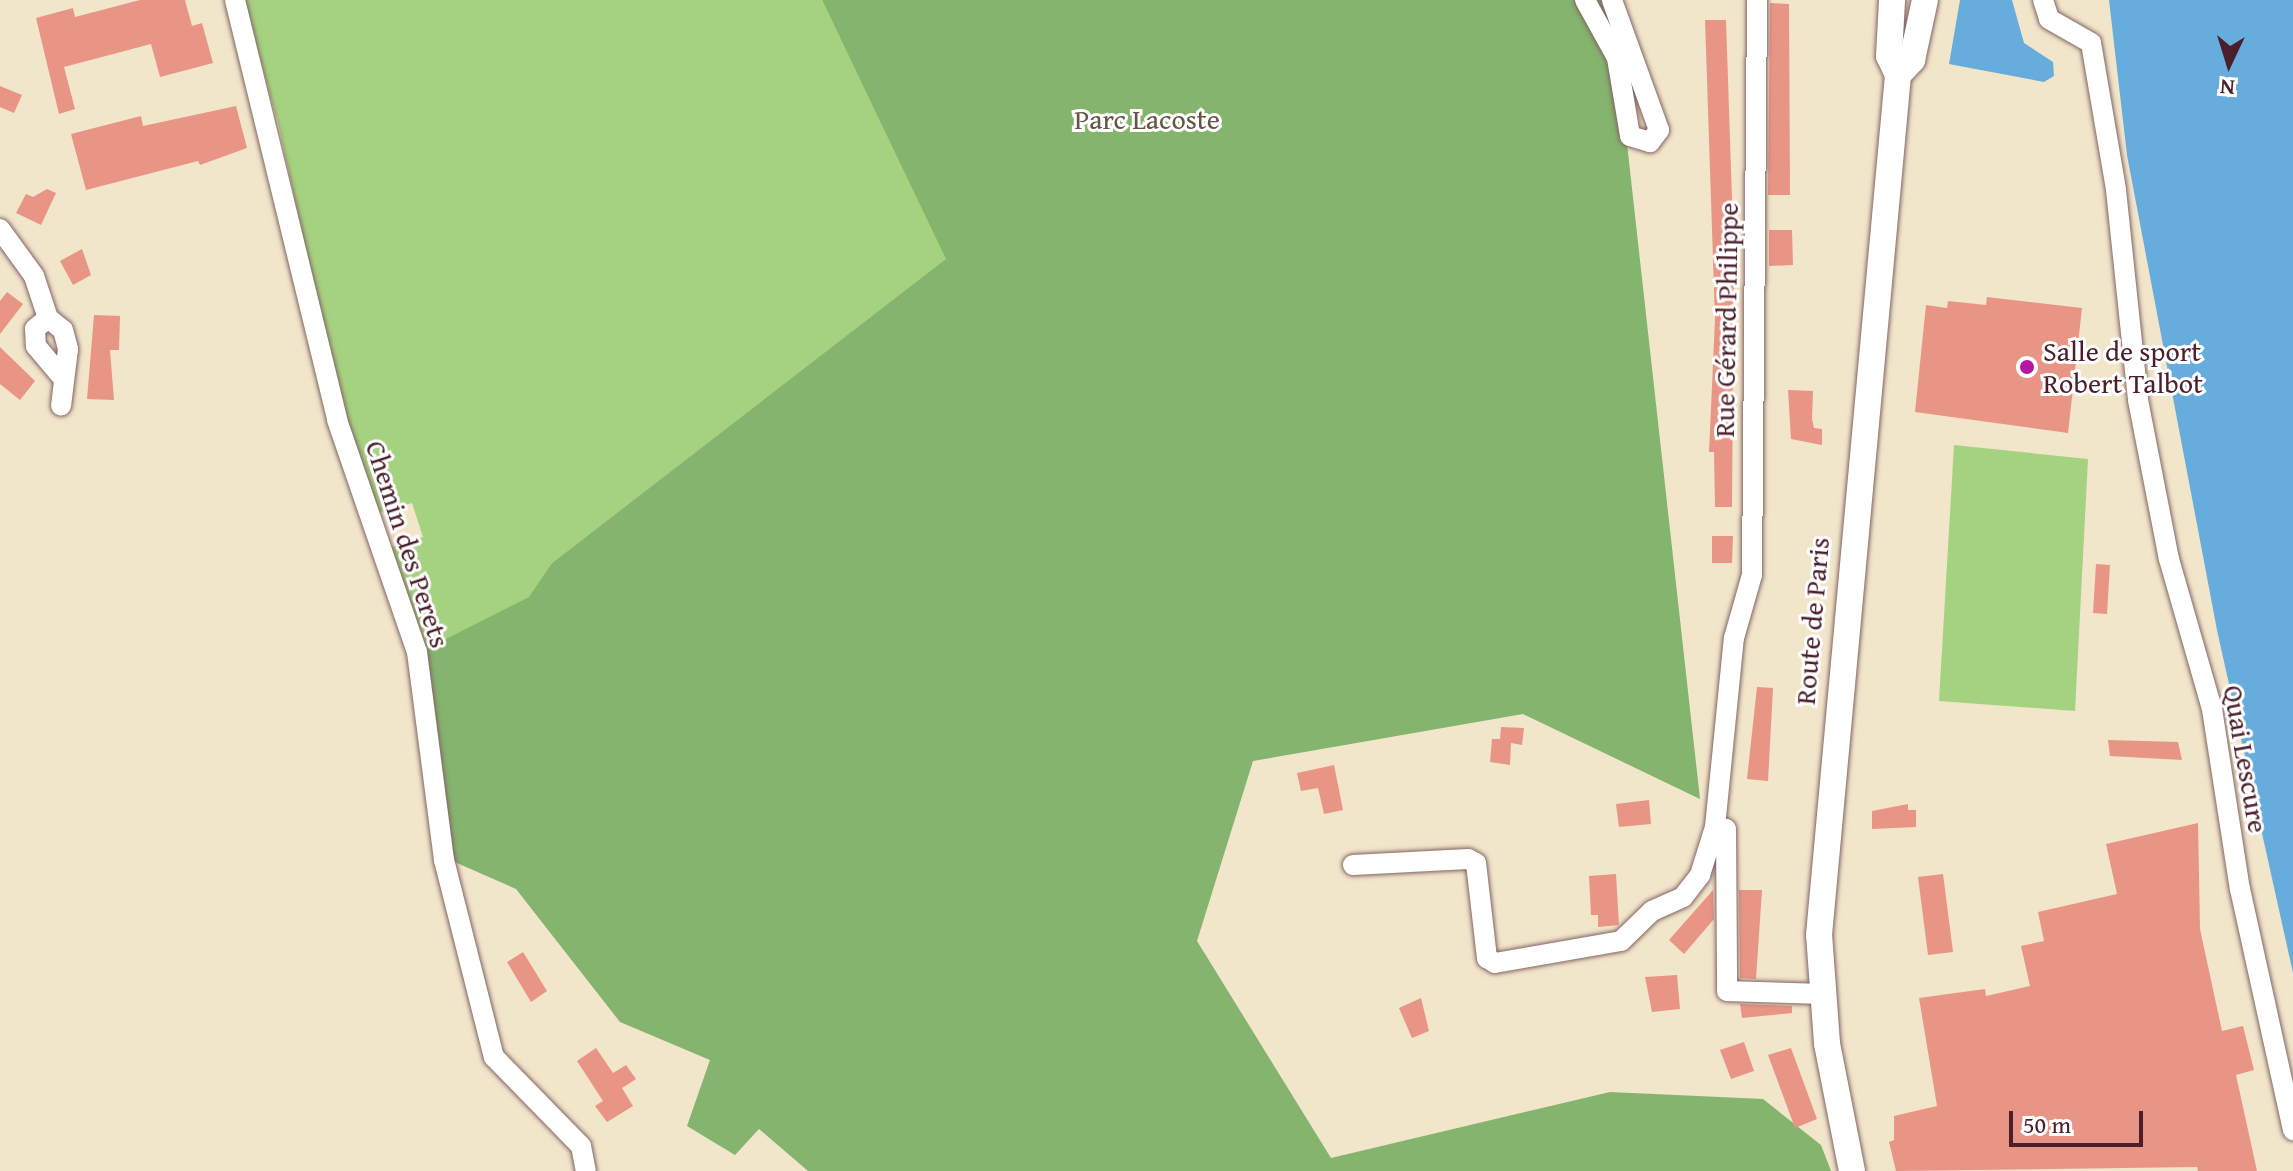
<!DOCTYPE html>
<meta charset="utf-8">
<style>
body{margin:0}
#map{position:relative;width:2293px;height:1171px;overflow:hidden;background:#f1e5ca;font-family:"Gentium Book Plus",serif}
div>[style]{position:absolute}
.green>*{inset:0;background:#a5d280}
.forest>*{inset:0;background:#84b46e}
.water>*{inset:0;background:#66acdc}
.building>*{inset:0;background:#e89586}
.roads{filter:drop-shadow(0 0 2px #846463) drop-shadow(0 0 2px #846463)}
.minor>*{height:20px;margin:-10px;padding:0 10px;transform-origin:10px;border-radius:10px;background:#fff}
.major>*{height:26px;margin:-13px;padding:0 13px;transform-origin:13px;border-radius:13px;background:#fff}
.dots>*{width:22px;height:22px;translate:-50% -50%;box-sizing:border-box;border:4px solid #fff;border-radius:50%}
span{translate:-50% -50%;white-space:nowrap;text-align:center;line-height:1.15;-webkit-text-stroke:6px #fff;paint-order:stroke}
.park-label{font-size:28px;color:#655544}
.street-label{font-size:28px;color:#4a1f2b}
.poi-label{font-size:28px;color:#4a1f2b}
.left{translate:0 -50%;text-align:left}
.north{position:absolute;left:2189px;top:24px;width:80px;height:80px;-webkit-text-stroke:6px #fff;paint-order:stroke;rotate:184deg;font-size:22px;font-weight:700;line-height:32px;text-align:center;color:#4a1f2b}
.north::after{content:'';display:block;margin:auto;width:28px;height:36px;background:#4a1f2b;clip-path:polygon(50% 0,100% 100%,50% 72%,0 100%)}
.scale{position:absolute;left:2009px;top:1111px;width:134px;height:36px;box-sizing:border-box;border:4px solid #4a1f2b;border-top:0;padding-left:10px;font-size:24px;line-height:28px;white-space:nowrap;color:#4a1f2b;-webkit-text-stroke:6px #fff;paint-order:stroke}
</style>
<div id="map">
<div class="green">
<div style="clip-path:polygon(244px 0,822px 0,947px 259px,552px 563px,530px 597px,416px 654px,386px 549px,423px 537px,412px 503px,374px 514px,341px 409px,279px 127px)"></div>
<div style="clip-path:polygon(1954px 445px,2088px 459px,2075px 711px,1939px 701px)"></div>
</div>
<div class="forest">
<div style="clip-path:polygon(822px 0,1611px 0,1700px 799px,1523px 714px,1253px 761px,1197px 941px,1331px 1158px,1610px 1092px,1763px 1099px,1821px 1145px,1831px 1171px,808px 1171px,759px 1129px,735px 1155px,687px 1126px,710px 1060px,620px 1022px,516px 889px,441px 856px,416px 654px,529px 597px,552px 563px,946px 259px)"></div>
</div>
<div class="water">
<div style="clip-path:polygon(1960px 0,2012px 0,2024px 43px,2053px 62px,2054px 76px,2044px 82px,1949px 64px)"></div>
<div style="clip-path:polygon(2109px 0,2293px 0,2293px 973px,2217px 630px,2127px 155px)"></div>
</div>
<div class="building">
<div style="clip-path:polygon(140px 0,185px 0,192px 26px,202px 23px,213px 63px,160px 77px,151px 44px,64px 67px,75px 109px,59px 114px,36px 18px,73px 8px,75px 17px)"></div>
<div style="clip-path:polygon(1770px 3px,1789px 4px,1790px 195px,1768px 195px)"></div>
<div style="clip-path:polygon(1705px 20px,1726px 20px,1734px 258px,1732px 507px,1715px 507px,1714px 452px,1709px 452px,1715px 319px)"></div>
<div style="clip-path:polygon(0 86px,22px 95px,14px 113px,0 107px)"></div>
<div style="clip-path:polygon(236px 106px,247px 148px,200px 165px,198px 161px,86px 190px,71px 134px,141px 116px,143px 126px)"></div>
<div style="clip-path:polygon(47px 189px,56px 193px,41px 225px,16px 213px,26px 194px,33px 197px)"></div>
<div style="clip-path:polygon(1769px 230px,1792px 230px,1793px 265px,1769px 266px)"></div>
<div style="clip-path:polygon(82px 249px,91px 275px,73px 285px,60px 261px)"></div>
<div style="clip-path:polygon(7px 292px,23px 304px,0 334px,0 301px)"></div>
<div style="clip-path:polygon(1987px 297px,2082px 308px,2068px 433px,1915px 412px,1926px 305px,1947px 308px,1948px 301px,1986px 305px)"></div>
<div style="clip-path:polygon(94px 315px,120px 316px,119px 350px,110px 350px,114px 400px,87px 399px)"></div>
<div style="clip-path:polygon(0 347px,35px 381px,20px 400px,0 384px)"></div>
<div style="clip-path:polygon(1788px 390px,1813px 391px,1812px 419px,1814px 428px,1822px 429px,1822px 445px,1791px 439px)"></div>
<div style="clip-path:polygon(1712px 536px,1733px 536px,1732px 563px,1712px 563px)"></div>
<div style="clip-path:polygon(2096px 564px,2110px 565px,2107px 614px,2093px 613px)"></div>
<div style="clip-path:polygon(1757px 687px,1773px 688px,1768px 781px,1747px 779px)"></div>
<div style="clip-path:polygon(1501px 727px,1524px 728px,1522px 745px,1511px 743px,1510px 765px,1490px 762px,1492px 739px,1500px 739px)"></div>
<div style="clip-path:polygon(2108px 740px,2178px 742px,2182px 760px,2110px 756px)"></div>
<div style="clip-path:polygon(1334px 765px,1343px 810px,1324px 814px,1318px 788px,1301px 791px,1297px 773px)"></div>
<div style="clip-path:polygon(1649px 800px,1651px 824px,1619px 827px,1616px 804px)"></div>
<div style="clip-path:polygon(1908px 804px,1908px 810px,1916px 810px,1916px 827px,1872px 829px,1872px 811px)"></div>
<div style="clip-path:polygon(2198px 823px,2200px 929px,2222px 1031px,2243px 1026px,2254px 1070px,2236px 1075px,2257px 1171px,2198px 1171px,2197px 1167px,1896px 1171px,1889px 1142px,1894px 1140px,1894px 1116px,1937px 1106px,1919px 998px,1985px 989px,1986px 996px,2030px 986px,2021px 946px,2044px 941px,2038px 912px,2117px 894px,2106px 844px)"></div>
<div style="clip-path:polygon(1616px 874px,1619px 925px,1598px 927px,1598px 915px,1591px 915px,1589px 876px)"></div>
<div style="clip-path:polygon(1943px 874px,1953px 952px,1928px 955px,1918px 877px)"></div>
<div style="clip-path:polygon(1713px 890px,1714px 919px,1684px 954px,1669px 940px)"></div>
<div style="clip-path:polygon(1739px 890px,1762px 890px,1756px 979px,1740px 978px)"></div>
<div style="clip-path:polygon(523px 952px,547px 991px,531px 1002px,507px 962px)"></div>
<div style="clip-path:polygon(1677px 975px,1680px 1009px,1652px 1012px,1645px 977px)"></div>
<div style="clip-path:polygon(1421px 998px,1429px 1031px,1412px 1038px,1399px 1008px)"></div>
<div style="clip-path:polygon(1740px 1004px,1792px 1006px,1792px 1013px,1742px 1018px)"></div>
<div style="clip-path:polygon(1744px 1042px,1754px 1071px,1731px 1079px,1720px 1050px)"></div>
<div style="clip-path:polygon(596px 1048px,613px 1073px,626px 1065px,636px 1079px,622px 1088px,633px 1106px,607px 1122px,595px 1106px,603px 1101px,577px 1061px)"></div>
<div style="clip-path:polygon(1791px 1048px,1817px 1119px,1795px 1128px,1768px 1055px)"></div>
</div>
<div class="roads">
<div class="minor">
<div style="left:235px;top:0;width:432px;rotate:76.3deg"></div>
<div style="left:337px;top:420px;width:245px;rotate:71deg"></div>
<div style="left:417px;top:652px;width:210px;rotate:82.6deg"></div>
<div style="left:444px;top:860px;width:203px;rotate:75.8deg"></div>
<div style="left:494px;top:1057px;width:124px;rotate:45.7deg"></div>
<div style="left:581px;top:1146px;width:25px;rotate:79deg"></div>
<div style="left:1585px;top:0;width:66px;rotate:61.1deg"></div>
<div style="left:1617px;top:58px;width:79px;rotate:80.5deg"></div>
<div style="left:1630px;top:136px;width:21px;rotate:17deg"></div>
<div style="left:1650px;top:142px;width:15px;rotate:-53deg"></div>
<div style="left:1659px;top:130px;width:138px;rotate:-109.9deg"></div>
<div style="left:2043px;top:0;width:20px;rotate:72deg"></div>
<div style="left:2049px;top:19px;width:48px;rotate:29.7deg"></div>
<div style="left:2091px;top:43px;width:149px;rotate:80.3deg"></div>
<div style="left:2116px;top:190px;width:211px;rotate:84deg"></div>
<div style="left:2138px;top:400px;width:162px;rotate:79deg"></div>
<div style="left:2169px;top:559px;width:156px;rotate:74deg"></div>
<div style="left:2212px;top:709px;width:182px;rotate:81.2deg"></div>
<div style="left:2240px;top:889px;width:247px;rotate:77.6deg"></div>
<div style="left:0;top:229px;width:58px;rotate:54.1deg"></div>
<div style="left:34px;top:276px;width:44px;rotate:71.6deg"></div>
<div style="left:48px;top:318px;width:19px;rotate:39deg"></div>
<div style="left:63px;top:330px;width:20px;rotate:75deg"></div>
<div style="left:68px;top:349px;width:57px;rotate:97deg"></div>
<div style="left:48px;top:318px;width:17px;rotate:140deg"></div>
<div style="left:35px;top:329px;width:17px;rotate:87deg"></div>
<div style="left:36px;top:346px;width:39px;rotate:50deg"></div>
<div style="left:1715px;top:827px;width:190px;rotate:-84.3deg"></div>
<div style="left:1734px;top:638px;width:66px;rotate:-74.1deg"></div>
<div style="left:1752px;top:575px;width:575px;rotate:-89.5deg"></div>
<div style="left:1353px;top:865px;width:115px;rotate:-3deg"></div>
<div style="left:1468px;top:859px;width:9px;rotate:27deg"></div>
<div style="left:1476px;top:863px;width:96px;rotate:83.4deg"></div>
<div style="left:1487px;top:958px;width:9px;rotate:32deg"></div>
<div style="left:1495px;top:963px;width:128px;rotate:-9.9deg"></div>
<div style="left:1621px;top:941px;width:43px;rotate:-44.1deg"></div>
<div style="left:1652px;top:911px;width:34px;rotate:-24deg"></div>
<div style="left:1683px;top:897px;width:28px;rotate:-52deg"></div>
<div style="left:1700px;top:875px;width:50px;rotate:-72.6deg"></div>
<div style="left:1715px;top:827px;width:11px;rotate:10deg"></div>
<div style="left:1726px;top:829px;width:162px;rotate:89.6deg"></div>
<div style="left:1727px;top:991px;width:95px;rotate:1.8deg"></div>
</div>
<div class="major">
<div style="left:1898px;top:75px;width:21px;rotate:-47deg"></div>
<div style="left:1912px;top:60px;width:61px;rotate:-77.8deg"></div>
<div style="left:1852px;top:1171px;width:130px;rotate:-101.1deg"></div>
<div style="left:1827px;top:1043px;width:108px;rotate:-94.2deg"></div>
<div style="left:1819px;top:935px;width:864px;rotate:-84.75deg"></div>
<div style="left:1898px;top:75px;width:21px;rotate:-115deg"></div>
<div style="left:1889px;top:56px;width:56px;rotate:-86.9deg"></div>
</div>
</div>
<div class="dots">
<div style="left:2027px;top:367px;background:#b5179e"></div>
</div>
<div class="park-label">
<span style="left:1147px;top:119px">Parc Lacoste</span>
</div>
<div class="street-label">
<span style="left:1726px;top:320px;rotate:-89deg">Rue Gérard Philippe</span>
<span style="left:408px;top:544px;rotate:72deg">Chemin des Perets</span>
<span style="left:1812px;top:621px;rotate:-85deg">Route de Paris</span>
<span style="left:2246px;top:759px;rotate:80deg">Quai Lescure</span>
</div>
<div class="poi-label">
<span class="left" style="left:2043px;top:367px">Salle de sport<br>Robert Talbot</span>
</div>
<div class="north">N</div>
<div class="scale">50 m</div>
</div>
